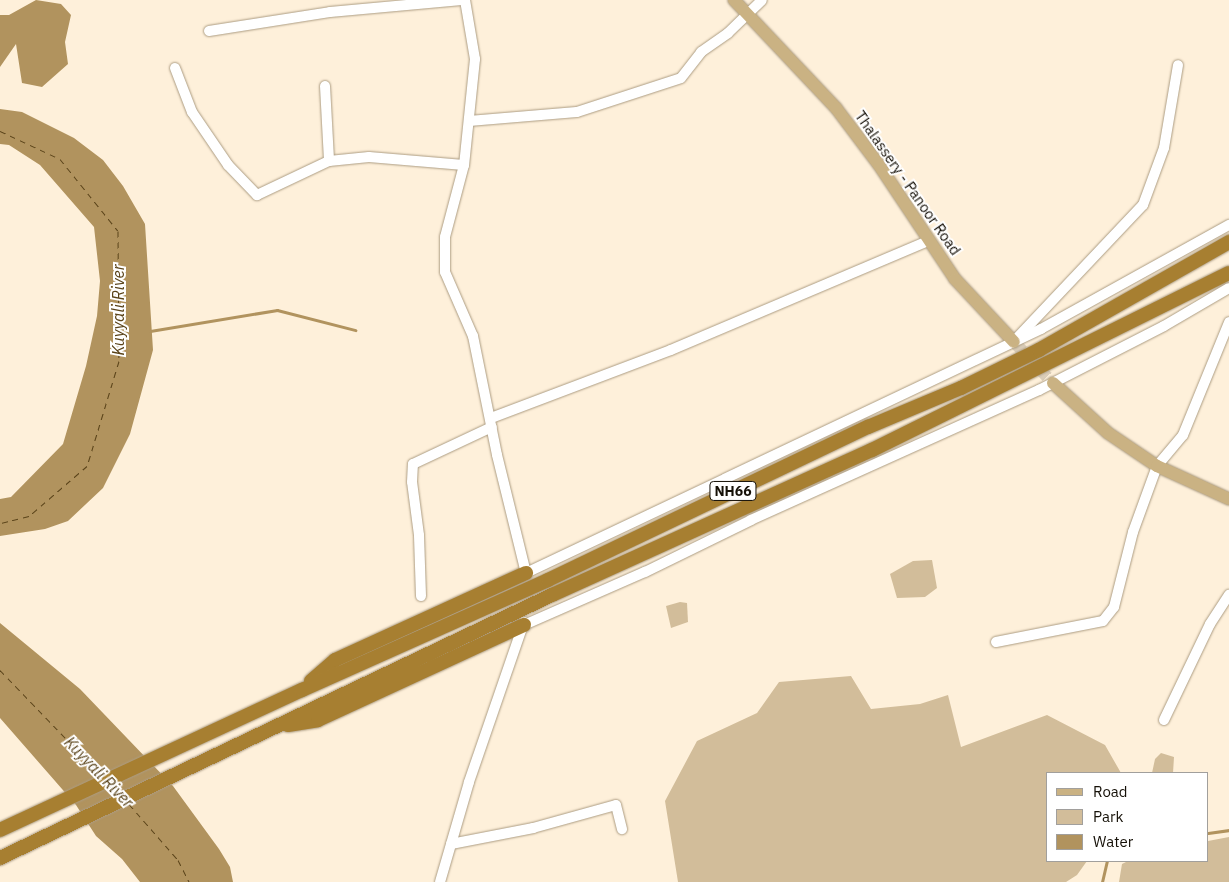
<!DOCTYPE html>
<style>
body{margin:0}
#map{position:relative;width:1229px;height:882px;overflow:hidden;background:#fef0da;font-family:"IBM Plex Sans",sans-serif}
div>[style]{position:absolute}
.green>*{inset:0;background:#d2bd9a}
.water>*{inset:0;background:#b1935e}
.stream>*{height:3px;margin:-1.5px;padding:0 1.5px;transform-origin:1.5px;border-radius:1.5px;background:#b1935e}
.ferry>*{height:1px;margin-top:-0.5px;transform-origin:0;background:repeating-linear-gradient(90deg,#5a4319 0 6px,transparent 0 11px)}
.major-tunnel>*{height:12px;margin-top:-6px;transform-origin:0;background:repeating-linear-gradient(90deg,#dbceba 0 12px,transparent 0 18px)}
.roads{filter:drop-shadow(0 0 1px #ac9c82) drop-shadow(0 0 1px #ac9c82)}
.minor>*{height:10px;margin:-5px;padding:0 5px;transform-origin:5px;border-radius:5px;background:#fff}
.major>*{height:12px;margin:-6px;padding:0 6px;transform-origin:6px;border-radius:6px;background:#cab283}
.highway>*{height:14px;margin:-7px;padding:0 7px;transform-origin:7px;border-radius:7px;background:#a77f31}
span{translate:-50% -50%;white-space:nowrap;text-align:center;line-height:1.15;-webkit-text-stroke:4px #fff;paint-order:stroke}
.shield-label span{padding:1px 4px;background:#fff;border:1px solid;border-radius:4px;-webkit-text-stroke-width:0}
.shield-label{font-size:14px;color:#151007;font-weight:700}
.street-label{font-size:15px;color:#151007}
.water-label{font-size:16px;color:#5a4319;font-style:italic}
.legend{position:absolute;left:1046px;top:772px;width:162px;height:90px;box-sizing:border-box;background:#fff;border:1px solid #a19f9c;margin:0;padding:6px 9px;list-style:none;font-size:15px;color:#151007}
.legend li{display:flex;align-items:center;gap:10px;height:25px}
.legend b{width:25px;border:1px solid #a19f9c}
</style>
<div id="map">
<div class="green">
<div style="clip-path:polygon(932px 560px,937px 588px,925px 597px,897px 598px,890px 574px,913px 561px)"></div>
<div style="clip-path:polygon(680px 602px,687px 603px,688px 622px,671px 628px,666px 606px)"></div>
<div style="clip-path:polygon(851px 676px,871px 709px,920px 704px,948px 695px,961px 747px,1047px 715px,1105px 745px,1121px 773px,1048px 773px,1048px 861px,1087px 861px,1077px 875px,1066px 882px,678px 882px,665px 801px,697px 741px,757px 713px,779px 682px)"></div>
<div style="clip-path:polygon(1161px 753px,1174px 757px,1173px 773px,1152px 773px,1155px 759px)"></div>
<div style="clip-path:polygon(1229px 837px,1229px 882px,1119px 882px,1122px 864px,1128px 861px,1208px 861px,1208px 841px)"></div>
</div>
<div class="water">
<div style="clip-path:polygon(36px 0,61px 4px,71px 15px,65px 42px,68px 64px,42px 87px,22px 83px,16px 44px,0 67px,0 15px,9px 15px)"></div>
<div style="clip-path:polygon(0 109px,22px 112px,74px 138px,103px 160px,123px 186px,145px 224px,153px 350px,130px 434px,103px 488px,68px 521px,45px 529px,0 536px,0 499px,11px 497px,63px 444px,86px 366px,97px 316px,100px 281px,94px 227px,40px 165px,9px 145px,0 144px)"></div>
<div style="clip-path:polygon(0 623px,80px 689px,173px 786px,219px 849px,230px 867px,233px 882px,140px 882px,122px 859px,96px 836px,76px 805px,0 718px)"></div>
</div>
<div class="stream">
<div style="left:150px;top:331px;width:129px;rotate:-9.4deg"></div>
<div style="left:277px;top:310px;width:81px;rotate:14.4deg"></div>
<div style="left:1208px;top:833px;width:21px;rotate:-8deg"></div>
<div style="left:1102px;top:882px;width:22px;rotate:-77deg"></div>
</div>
<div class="ferry">
<div style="left:0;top:131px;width:66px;rotate:25deg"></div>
<div style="left:60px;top:159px;width:92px;rotate:51.1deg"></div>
<div style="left:118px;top:231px;width:130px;rotate:89.6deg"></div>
<div style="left:119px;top:361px;width:110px;rotate:106.9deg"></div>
<div style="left:87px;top:466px;width:77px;rotate:139.2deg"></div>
<div style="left:29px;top:516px;width:30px;rotate:166deg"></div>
<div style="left:0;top:670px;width:147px;rotate:46.1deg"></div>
<div style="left:112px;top:786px;width:11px;rotate:49deg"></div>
<div style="left:129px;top:804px;width:74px;rotate:48.8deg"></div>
<div style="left:178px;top:860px;width:25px;rotate:63deg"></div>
</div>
<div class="major-tunnel">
<div style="left:1014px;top:342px;width:57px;rotate:46.4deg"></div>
</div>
<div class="roads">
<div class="minor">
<div style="left:465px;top:0;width:60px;rotate:80.4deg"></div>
<div style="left:475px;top:59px;width:107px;rotate:95.9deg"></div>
<div style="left:464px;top:165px;width:74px;rotate:104.8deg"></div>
<div style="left:445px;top:237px;width:35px;rotate:90deg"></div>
<div style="left:445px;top:272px;width:70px;rotate:66.4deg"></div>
<div style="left:473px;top:336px;width:121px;rotate:78.6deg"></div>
<div style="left:497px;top:455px;width:122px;rotate:76.2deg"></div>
<div style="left:526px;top:573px;width:570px;rotate:-25.35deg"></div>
<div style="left:1041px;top:329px;width:215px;rotate:-29deg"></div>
<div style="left:209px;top:31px;width:122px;rotate:-8.9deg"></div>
<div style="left:330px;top:12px;width:132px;rotate:-5.2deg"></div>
<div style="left:175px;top:68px;width:47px;rotate:68.9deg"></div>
<div style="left:192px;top:112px;width:64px;rotate:55.8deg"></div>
<div style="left:228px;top:165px;width:42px;rotate:46deg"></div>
<div style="left:257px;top:195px;width:80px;rotate:-25.3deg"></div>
<div style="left:329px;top:161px;width:40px;rotate:-5.7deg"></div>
<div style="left:369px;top:157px;width:95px;rotate:4.8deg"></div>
<div style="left:325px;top:86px;width:75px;rotate:86.9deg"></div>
<div style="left:469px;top:121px;width:108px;rotate:-4.8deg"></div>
<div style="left:577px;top:112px;width:109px;rotate:-18.1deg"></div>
<div style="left:681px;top:78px;width:33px;rotate:-52deg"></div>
<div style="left:701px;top:52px;width:33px;rotate:-35deg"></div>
<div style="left:728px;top:33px;width:47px;rotate:-44.1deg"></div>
<div style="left:1018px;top:337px;width:182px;rotate:-46.6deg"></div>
<div style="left:1143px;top:205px;width:61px;rotate:-69.8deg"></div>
<div style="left:1164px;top:148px;width:84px;rotate:-80.4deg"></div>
<div style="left:491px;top:418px;width:192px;rotate:-20.7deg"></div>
<div style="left:671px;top:350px;width:279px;rotate:-23deg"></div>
<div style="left:421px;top:596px;width:61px;rotate:-91.9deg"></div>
<div style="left:419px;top:535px;width:53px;rotate:-97.5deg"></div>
<div style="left:412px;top:482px;width:18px;rotate:-87deg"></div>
<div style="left:413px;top:464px;width:87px;rotate:-25.1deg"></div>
<div style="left:524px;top:625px;width:132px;rotate:-23.7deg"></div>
<div style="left:645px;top:572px;width:118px;rotate:-26.1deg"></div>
<div style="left:751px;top:520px;width:316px;rotate:-24.3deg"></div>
<div style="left:1039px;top:390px;width:140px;rotate:-27.1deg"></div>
<div style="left:1164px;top:326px;width:75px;rotate:-30.3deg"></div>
<div style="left:996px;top:642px;width:109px;rotate:-11.1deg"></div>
<div style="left:1103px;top:621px;width:18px;rotate:-52deg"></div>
<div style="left:1114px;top:607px;width:77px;rotate:-75.8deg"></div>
<div style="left:1133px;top:532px;width:70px;rotate:-70deg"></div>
<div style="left:1157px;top:466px;width:40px;rotate:-50deg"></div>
<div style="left:1183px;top:435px;width:122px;rotate:-67.8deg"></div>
<div style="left:1164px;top:720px;width:106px;rotate:-64.4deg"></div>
<div style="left:1210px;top:624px;width:35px;rotate:-57deg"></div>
<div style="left:451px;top:844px;width:84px;rotate:-11deg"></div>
<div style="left:533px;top:828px;width:86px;rotate:-15.5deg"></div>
<div style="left:616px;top:805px;width:25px;rotate:76deg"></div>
<div style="left:440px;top:882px;width:104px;rotate:-73.8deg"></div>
<div style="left:469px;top:782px;width:169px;rotate:-71deg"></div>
</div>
<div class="major">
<div style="left:734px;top:0;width:149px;rotate:46.6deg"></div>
<div style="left:836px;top:108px;width:71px;rotate:53deg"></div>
<div style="left:879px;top:165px;width:137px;rotate:56.3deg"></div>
<div style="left:955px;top:279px;width:86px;rotate:46.9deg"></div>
<div style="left:1053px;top:383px;width:74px;rotate:42.3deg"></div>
<div style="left:1108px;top:433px;width:59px;rotate:34deg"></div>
<div style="left:1157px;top:466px;width:79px;rotate:24.6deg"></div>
</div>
<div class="highway">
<div style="left:311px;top:681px;width:32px;rotate:-41deg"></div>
<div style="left:335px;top:660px;width:210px;rotate:-24.5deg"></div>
<div style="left:288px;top:725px;width:30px;rotate:-9deg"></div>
<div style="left:318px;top:720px;width:227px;rotate:-24.8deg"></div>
<div style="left:0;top:830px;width:333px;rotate:-24.9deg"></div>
<div style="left:302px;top:690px;width:269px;rotate:-24.1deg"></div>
<div style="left:548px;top:580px;width:355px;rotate:-25.6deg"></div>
<div style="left:868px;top:427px;width:101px;rotate:-22.8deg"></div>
<div style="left:961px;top:388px;width:87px;rotate:-26deg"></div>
<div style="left:1039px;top:350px;width:219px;rotate:-29.6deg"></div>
<div style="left:0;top:858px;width:611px;rotate:-25.48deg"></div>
<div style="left:552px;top:595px;width:351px;rotate:-24.4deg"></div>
<div style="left:872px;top:450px;width:398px;rotate:-26.4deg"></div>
</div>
</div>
<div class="shield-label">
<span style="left:733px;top:491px">NH66</span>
</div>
<div class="street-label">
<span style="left:908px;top:183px;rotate:55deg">Thalassery - Panoor Road</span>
</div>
<div class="water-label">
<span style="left:118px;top:310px;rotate:-90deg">Kuyyali River</span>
<span style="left:99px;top:772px;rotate:46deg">Kuyyali River</span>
</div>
<ul class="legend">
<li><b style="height:6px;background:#cab283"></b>Road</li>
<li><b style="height:14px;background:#d2bd9a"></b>Park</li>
<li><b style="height:14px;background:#b1935e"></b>Water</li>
</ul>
</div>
